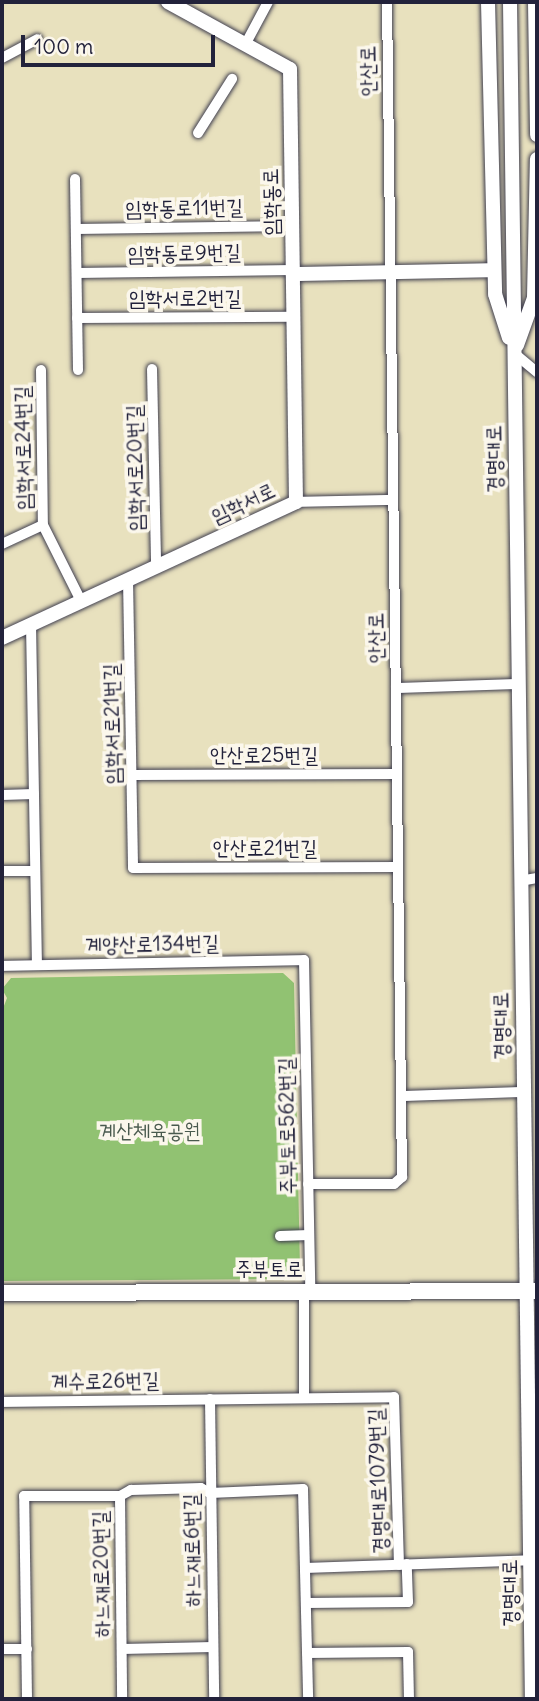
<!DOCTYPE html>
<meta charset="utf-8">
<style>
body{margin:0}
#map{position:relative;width:539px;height:1701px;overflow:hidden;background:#e8e1be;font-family:Delius,"Poor Story",sans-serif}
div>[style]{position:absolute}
.green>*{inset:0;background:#91c272}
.roads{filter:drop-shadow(0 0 2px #403f4f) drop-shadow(0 0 2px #403f4f)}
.minor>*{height:10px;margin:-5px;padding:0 5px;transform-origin:5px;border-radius:5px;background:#fff}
.tertiary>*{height:14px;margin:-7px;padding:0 7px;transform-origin:7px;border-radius:7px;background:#fff}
.secondary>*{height:16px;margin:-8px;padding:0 8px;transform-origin:8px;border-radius:8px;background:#fff}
span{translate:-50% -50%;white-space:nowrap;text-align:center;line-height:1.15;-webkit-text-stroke:7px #fbf7ec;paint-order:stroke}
.street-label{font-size:21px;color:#22223b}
.park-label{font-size:21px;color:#495a4e}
.frame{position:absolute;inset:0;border:4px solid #22223b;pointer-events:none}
.scale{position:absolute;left:21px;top:35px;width:194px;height:32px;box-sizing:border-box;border:4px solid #22223b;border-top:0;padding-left:9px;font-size:21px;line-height:24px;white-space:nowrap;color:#22223b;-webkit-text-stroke:5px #fbf7ec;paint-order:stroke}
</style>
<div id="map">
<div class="green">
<div style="clip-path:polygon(283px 973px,294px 983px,300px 1269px,290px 1279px,2px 1281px,2px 1011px,7px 998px,2px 989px,11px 978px)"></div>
</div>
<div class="roads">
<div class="minor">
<div style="left:245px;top:45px;width:49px;rotate:-61.9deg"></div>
<div style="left:2px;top:58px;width:40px;rotate:-28deg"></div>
<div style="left:198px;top:133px;width:64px;rotate:-57.8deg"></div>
<div style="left:75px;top:179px;width:191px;rotate:89.1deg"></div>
<div style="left:76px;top:229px;width:216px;rotate:-0.8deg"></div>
<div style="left:77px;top:273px;width:216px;rotate:-0.8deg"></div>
<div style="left:77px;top:318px;width:216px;rotate:-0.3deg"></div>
<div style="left:514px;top:353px;width:30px;rotate:40deg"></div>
<div style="left:152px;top:369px;width:197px;rotate:88.8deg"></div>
<div style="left:41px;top:370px;width:155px;rotate:89.3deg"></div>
<div style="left:43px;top:525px;width:85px;rotate:63.4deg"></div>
<div style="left:296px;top:502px;width:97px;rotate:-1.2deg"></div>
<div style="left:2px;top:544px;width:45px;rotate:-24.9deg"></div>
<div style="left:128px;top:579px;width:289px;rotate:89deg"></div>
<div style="left:133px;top:868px;width:265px;rotate:-0.2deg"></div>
<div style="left:31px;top:624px;width:341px;rotate:89deg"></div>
<div style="left:396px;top:688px;width:122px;rotate:-1.9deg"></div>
<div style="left:132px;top:775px;width:265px;rotate:-0.2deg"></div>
<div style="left:2px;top:795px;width:32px;rotate:-2deg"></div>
<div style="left:2px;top:871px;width:33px"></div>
<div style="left:520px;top:881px;width:17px;rotate:-10deg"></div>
<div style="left:2px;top:966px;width:302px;rotate:-1.1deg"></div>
<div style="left:304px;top:960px;width:326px;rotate:88.9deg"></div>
<div style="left:310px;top:1286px;width:11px;rotate:124deg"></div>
<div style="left:304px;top:1295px;width:103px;rotate:90deg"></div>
<div style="left:402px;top:1096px;width:121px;rotate:-1.9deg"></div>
<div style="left:308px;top:1184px;width:86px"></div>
<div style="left:394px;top:1184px;width:11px;rotate:-41deg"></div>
<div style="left:402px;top:1177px;width:1175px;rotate:-90.73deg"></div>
<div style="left:280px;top:1236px;width:29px;rotate:-2deg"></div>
<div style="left:210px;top:1399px;width:300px;rotate:89.2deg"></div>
<div style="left:2px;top:1402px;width:392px;rotate:-0.7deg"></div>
<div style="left:394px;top:1397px;width:168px;rotate:88.3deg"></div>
<div style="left:120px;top:1496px;width:13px;rotate:-29deg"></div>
<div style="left:131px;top:1490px;width:70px;rotate:-1.6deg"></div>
<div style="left:201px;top:1488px;width:10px;rotate:29deg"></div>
<div style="left:210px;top:1493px;width:93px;rotate:-2.5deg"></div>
<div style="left:303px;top:1489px;width:210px;rotate:88.6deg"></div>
<div style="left:305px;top:1568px;width:225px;rotate:-2deg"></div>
<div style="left:306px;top:1603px;width:102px;rotate:-0.6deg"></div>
<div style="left:408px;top:1602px;width:38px;rotate:-92deg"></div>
<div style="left:2px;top:1649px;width:25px"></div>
<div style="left:122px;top:1649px;width:91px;rotate:-1.3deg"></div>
<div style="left:307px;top:1653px;width:101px;rotate:-0.6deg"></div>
<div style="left:408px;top:1652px;width:47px;rotate:88.8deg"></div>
<div style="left:27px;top:1699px;width:203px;rotate:-90.8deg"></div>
<div style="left:24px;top:1496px;width:96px"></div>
<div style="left:120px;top:1496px;width:203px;rotate:89.4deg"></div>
</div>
<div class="tertiary">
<div style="left:168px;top:2px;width:139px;rotate:28.8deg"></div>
<div style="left:290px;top:69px;width:205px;rotate:89.2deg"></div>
<div style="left:293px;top:274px;width:201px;rotate:-1.1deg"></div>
<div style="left:488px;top:2px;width:292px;rotate:88.6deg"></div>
<div style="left:495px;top:294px;width:46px;rotate:72.3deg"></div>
<div style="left:510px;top:2px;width:1697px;rotate:89.26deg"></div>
<div style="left:535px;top:2px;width:133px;rotate:89.1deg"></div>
<div style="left:517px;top:345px;width:50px;rotate:-70.1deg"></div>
<div style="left:534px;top:298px;width:139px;rotate:-88.8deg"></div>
<div style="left:2px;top:638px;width:324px;rotate:-24.8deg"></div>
<div style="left:296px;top:502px;width:228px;rotate:-90.8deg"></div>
</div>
<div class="secondary">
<div style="left:2px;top:1293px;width:535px;rotate:-0.21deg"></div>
</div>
</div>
<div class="street-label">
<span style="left:368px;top:71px;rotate:-91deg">안산로</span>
<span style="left:271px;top:202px;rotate:-91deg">임학동로</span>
<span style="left:184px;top:208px;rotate:-1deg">임학동로11번길</span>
<span style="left:184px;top:253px;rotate:-1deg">임학동로9번길</span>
<span style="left:185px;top:298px">임학서로2번길</span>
<span style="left:23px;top:448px;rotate:-91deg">임학서로24번길</span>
<span style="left:494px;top:459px;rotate:-91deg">경명대로</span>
<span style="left:135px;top:468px;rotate:-91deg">임학서로20번길</span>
<span style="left:243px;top:503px;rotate:-25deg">임학서로</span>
<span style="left:376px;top:638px;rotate:-91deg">안산로</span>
<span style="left:112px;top:724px;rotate:-91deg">임학서로21번길</span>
<span style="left:264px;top:755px">안산로25번길</span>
<span style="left:265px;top:848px">안산로21번길</span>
<span style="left:152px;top:944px;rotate:-1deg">계양산로134번길</span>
<span style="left:501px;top:1026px;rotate:-91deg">경명대로</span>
<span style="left:287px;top:1126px;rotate:-91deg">주부토로562번길</span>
<span style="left:269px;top:1269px">주부토로</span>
<span style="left:105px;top:1381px;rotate:-1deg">계수로26번길</span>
<span style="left:378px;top:1481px;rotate:-92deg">경명대로1079번길</span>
<span style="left:192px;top:1550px;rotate:-91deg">하느재로6번길</span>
<span style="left:101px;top:1574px;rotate:-91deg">하느재로20번길</span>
<span style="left:510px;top:1593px;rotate:-91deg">경명대로</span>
</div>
<div class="park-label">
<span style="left:150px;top:1131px">계산체육공원</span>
</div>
<div class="frame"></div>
<div class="scale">100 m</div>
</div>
